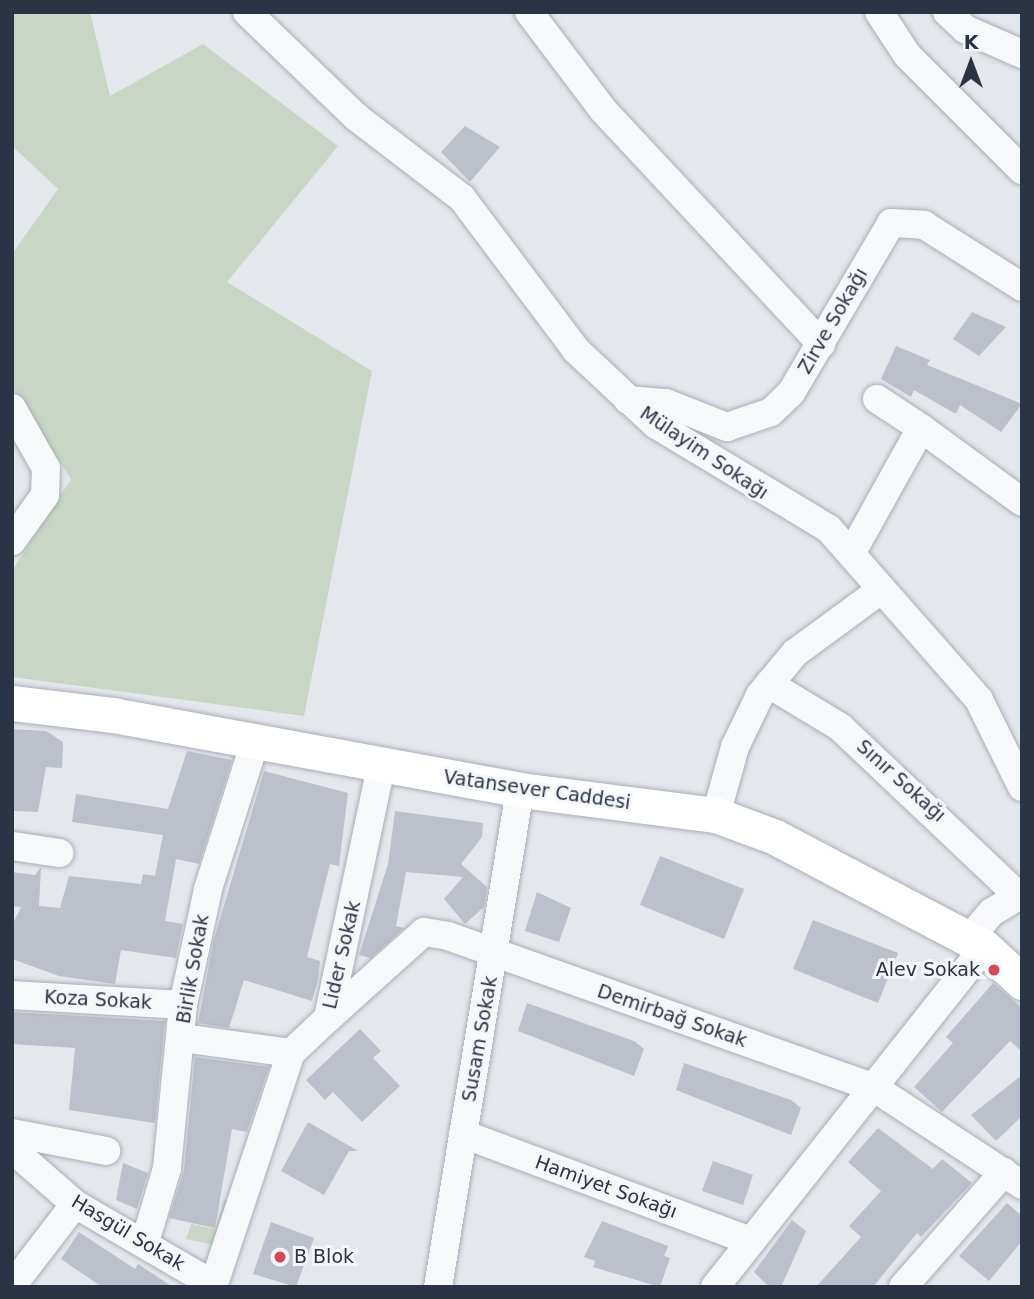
<!DOCTYPE html>
<meta charset="utf-8">
<style>
body{margin:0}
#map{position:relative;width:1034px;height:1299px;overflow:hidden;background:#e4e7ec;font-family:"DejaVu Sans",sans-serif}
div>[style]{position:absolute}
.green>*{inset:0;background:#c9d6c5}
.building>*{inset:0;background:#bbc0ca}
.roads{filter:drop-shadow(0 0 2px #a9aeb7) drop-shadow(0 0 2px #a9aeb7)}
.minor>*{height:28px;margin:-14px;padding:0 14px;transform-origin:14px;border-radius:14px;background:#f7f8fa}
.major>*{height:35px;margin:-17.5px;padding:0 17.5px;transform-origin:17.5px;border-radius:17.5px;background:#fff}
.dots>*{width:19px;height:19px;translate:-50% -50%;box-sizing:border-box;border:4px solid #f4f6f9;border-radius:50%}
span{translate:-50% -50%;white-space:nowrap;text-align:center;line-height:1.15;-webkit-text-stroke:6px #f4f6f9;paint-order:stroke}
.street-label{font-size:19px;color:#2b3445}
.poi-label{font-size:19px;color:#2b3445}
.right{translate:-100% -50%;text-align:right}
.left{translate:0 -50%;text-align:left}
.frame{position:absolute;inset:0;border:14px solid #2b3445;pointer-events:none}
.north{position:absolute;left:936px;top:28px;width:70px;height:70px;-webkit-text-stroke:5px #f4f6f9;paint-order:stroke;rotate:0deg;font-size:19px;font-weight:700;line-height:28px;text-align:center;color:#2b3445}
.north::after{content:'';display:block;margin:auto;width:24px;height:32px;background:#2b3445;clip-path:polygon(50% 0,100% 100%,50% 72%,0 100%)}
</style>
<div id="map">
<div class="green">
<div style="clip-path:polygon(12px 12px,90px 12px,110px 96px,203px 44px,338px 146px,227px 282px,372px 371px,304px 716px,12px 677px,12px 571px,71px 479px,12px 387px,12px 254px,58px 189px,12px 146px)"></div>
<div style="clip-path:polygon(224px 1200px,229px 1202px,214px 1245px,186px 1239px,191px 1224px,216px 1229px)"></div>
</div>
<div class="building">
<div style="clip-path:polygon(465px 126px,500px 147px,470px 182px,441px 152px)"></div>
<div style="clip-path:polygon(972px 312px,1006px 327px,979px 356px,953px 339px)"></div>
<div style="clip-path:polygon(896px 346px,930px 360px,927px 365px,1022px 404px,1001px 432px,960px 405px,956px 414px,914px 390px,911px 397px,881px 379px)"></div>
<div style="clip-path:polygon(12px 729px,46px 731px,63px 742px,62px 768px,46px 767px,38px 812px,14px 811px)"></div>
<div style="clip-path:polygon(187px 751px,232px 760px,199px 864px,176px 859px,165px 921px,183px 924px,176px 958px,121px 950px,115px 984px,59px 976px,12px 959px,12px 926px,21px 907px,12px 906px,12px 872px,35px 875px,41px 867px,39px 906px,60px 908px,69px 876px,141px 884px,143px 874px,155px 876px,163px 835px,72px 822px,76px 794px,168px 809px)"></div>
<div style="clip-path:polygon(264px 771px,348px 793px,339px 866px,330px 864px,307px 957px,320px 961px,318px 980px,312px 1001px,244px 980px,229px 1028px,198px 1023px,214px 939px)"></div>
<div style="clip-path:polygon(395px 811px,483px 823px,482px 837px,461px 864px,487px 887px,484px 907px,465px 924px,444px 899px,463px 877px,406px 872px,396px 926px,404px 928px,371px 958px,359px 955px,388px 864px)"></div>
<div style="clip-path:polygon(660px 856px,744px 889px,724px 939px,640px 905px)"></div>
<div style="clip-path:polygon(537px 892px,571px 908px,559px 942px,525px 931px)"></div>
<div style="clip-path:polygon(813px 920px,898px 953px,878px 1003px,793px 969px)"></div>
<div style="clip-path:polygon(993px 983px,1022px 1008px,1022px 1052px,1010px 1041px,942px 1112px,914px 1087px,953px 1043px,946px 1037px)"></div>
<div style="clip-path:polygon(527px 1003px,634px 1041px,644px 1049px,634px 1076px,518px 1031px)"></div>
<div style="clip-path:polygon(12px 1012px,165px 1021px,155px 1123px,69px 1110px,75px 1048px,12px 1044px)"></div>
<div style="clip-path:polygon(360px 1029px,381px 1051px,373px 1058px,400px 1086px,362px 1122px,333px 1092px,325px 1100px,306px 1080px)"></div>
<div style="clip-path:polygon(195px 1057px,269px 1067px,247px 1132px,232px 1129px,215px 1228px,169px 1218px,184px 1170px)"></div>
<div style="clip-path:polygon(684px 1063px,791px 1100px,801px 1108px,791px 1135px,676px 1090px)"></div>
<div style="clip-path:polygon(1022px 1075px,1022px 1116px,996px 1141px,971px 1115px)"></div>
<div style="clip-path:polygon(308px 1122px,358px 1151px,349px 1151px,324px 1195px,281px 1171px)"></div>
<div style="clip-path:polygon(878px 1128px,933px 1169px,942px 1159px,972px 1183px,921px 1237px,917px 1233px,873px 1287px,816px 1287px,861px 1237px,849px 1226px,881px 1191px,848px 1162px)"></div>
<div style="clip-path:polygon(713px 1161px,753px 1175px,743px 1205px,702px 1191px)"></div>
<div style="clip-path:polygon(123px 1163px,148px 1173px,137px 1209px,116px 1200px)"></div>
<div style="clip-path:polygon(1007px 1203px,1022px 1216px,1022px 1241px,989px 1281px,959px 1256px)"></div>
<div style="clip-path:polygon(792px 1220px,806px 1231px,781px 1287px,769px 1287px,754px 1272px)"></div>
<div style="clip-path:polygon(602px 1221px,668px 1246px,664px 1256px,670px 1258px,660px 1287px,593px 1267px,595px 1261px,584px 1257px)"></div>
<div style="clip-path:polygon(271px 1222px,314px 1238px,296px 1287px,253px 1274px)"></div>
<div style="clip-path:polygon(79px 1232px,135px 1269px,138px 1264px,173px 1287px,102px 1287px,61px 1259px)"></div>
</div>
<div class="roads">
<div class="minor">
<div style="left:247px;top:12px;width:151px;rotate:43.9deg"></div>
<div style="left:356px;top:117px;width:133px;rotate:37.4deg"></div>
<div style="left:462px;top:198px;width:190px;rotate:53.1deg"></div>
<div style="left:576px;top:350px;width:108px;rotate:43.1deg"></div>
<div style="left:655px;top:424px;width:203px;rotate:31.1deg"></div>
<div style="left:829px;top:529px;width:227px;rotate:48.7deg"></div>
<div style="left:979px;top:700px;width:97px;rotate:63.7deg"></div>
<div style="left:529px;top:12px;width:123px;rotate:52.9deg"></div>
<div style="left:603px;top:110px;width:320px;rotate:47deg"></div>
<div style="left:879px;top:12px;width:51px;rotate:56.9deg"></div>
<div style="left:907px;top:55px;width:163px;rotate:45deg"></div>
<div style="left:947px;top:12px;width:25px;rotate:43deg"></div>
<div style="left:965px;top:29px;width:62px;rotate:23.7deg"></div>
<div style="left:877px;top:399px;width:53px;rotate:33.4deg"></div>
<div style="left:628px;top:400px;width:38px;rotate:5deg"></div>
<div style="left:666px;top:403px;width:66px;rotate:21.5deg"></div>
<div style="left:727px;top:427px;width:46px;rotate:-18.8deg"></div>
<div style="left:771px;top:412px;width:28px;rotate:-44deg"></div>
<div style="left:791px;top:393px;width:197px;rotate:-59.5deg"></div>
<div style="left:891px;top:223px;width:33px;rotate:3deg"></div>
<div style="left:924px;top:225px;width:116px;rotate:32.3deg"></div>
<div style="left:12px;top:408px;width:69px;rotate:60.5deg"></div>
<div style="left:46px;top:468px;width:27px;rotate:92deg"></div>
<div style="left:45px;top:495px;width:57px;rotate:125.7deg"></div>
<div style="left:851px;top:554px;width:144px;rotate:-60.9deg"></div>
<div style="left:921px;top:428px;width:125px;rotate:36.2deg"></div>
<div style="left:769px;top:684px;width:83px;rotate:31.2deg"></div>
<div style="left:840px;top:727px;width:246px;rotate:43.4deg"></div>
<div style="left:716px;top:815px;width:71px;rotate:-74.4deg"></div>
<div style="left:735px;top:747px;width:58px;rotate:-64.3deg"></div>
<div style="left:760px;top:695px;width:55px;rotate:-50.2deg"></div>
<div style="left:795px;top:653px;width:103px;rotate:-36.3deg"></div>
<div style="left:12px;top:846px;width:48px;rotate:8.5deg"></div>
<div style="left:969px;top:939px;width:35px;rotate:-50deg"></div>
<div style="left:992px;top:912px;width:35px;rotate:-31deg"></div>
<div style="left:12px;top:995px;width:171px;rotate:3.3deg"></div>
<div style="left:328px;top:1018px;width:129px;rotate:-41.9deg"></div>
<div style="left:424px;top:932px;width:24px;rotate:9deg"></div>
<div style="left:448px;top:936px;width:451px;rotate:19.6deg"></div>
<div style="left:873px;top:1087px;width:178px;rotate:33.3deg"></div>
<div style="left:182px;top:1038px;width:110px;rotate:7.8deg"></div>
<div style="left:12px;top:1133px;width:96px;rotate:10.8deg"></div>
<div style="left:463px;top:1134px;width:304px;rotate:20.4deg"></div>
<div style="left:12px;top:1149px;width:84px;rotate:41.1deg"></div>
<div style="left:75px;top:1204px;width:161px;rotate:30.2deg"></div>
<div style="left:145px;top:1242px;width:77px;rotate:-73.4deg"></div>
<div style="left:167px;top:1168px;width:164px;rotate:-84.4deg"></div>
<div style="left:183px;top:1005px;width:119px;rotate:-77.8deg"></div>
<div style="left:208px;top:889px;width:154px;rotate:-72.3deg"></div>
<div style="left:12px;top:1286px;width:103px;rotate:-52.5deg"></div>
<div style="left:213px;top:1287px;width:247px;rotate:-71.6deg"></div>
<div style="left:291px;top:1053px;width:51px;rotate:-43.4deg"></div>
<div style="left:328px;top:1018px;width:258px;rotate:-78.1deg"></div>
<div style="left:438px;top:1287px;width:504px;rotate:-80.63deg"></div>
<div style="left:715px;top:1287px;width:434px;rotate:-51.6deg"></div>
<div style="left:903px;top:1287px;width:153px;rotate:-48.7deg"></div>
</div>
<div class="major">
<div style="left:12px;top:703px;width:102px;rotate:6.8deg"></div>
<div style="left:113px;top:715px;width:414px;rotate:10.4deg"></div>
<div style="left:520px;top:790px;width:198px;rotate:7.3deg"></div>
<div style="left:716px;top:815px;width:63px;rotate:20.4deg"></div>
<div style="left:775px;top:837px;width:236px;rotate:27.8deg"></div>
<div style="left:984px;top:947px;width:52px;rotate:42.6deg"></div>
</div>
</div>
<div class="dots">
<div style="left:994px;top:970px;background:#d1495b"></div>
<div style="left:280px;top:1257px;background:#d1495b"></div>
</div>
<div class="street-label">
<span style="left:833px;top:321px;rotate:-60deg">Zirve Sokağı</span>
<span style="left:704px;top:453px;rotate:34deg">Mülayim Sokağı</span>
<span style="left:901px;top:781px;rotate:42deg">Sınır Sokağı</span>
<span style="left:537px;top:790px;rotate:8deg">Vatansever Caddesi</span>
<span style="left:342px;top:955px;rotate:-77deg">Lider Sokak</span>
<span style="left:193px;top:969px;rotate:-80deg">Birlik Sokak</span>
<span style="left:98px;top:1000px;rotate:3deg">Koza Sokak</span>
<span style="left:672px;top:1016px;rotate:19deg">Demirbağ Sokak</span>
<span style="left:480px;top:1039px;rotate:-80deg">Susam Sokak</span>
<span style="left:606px;top:1187px;rotate:20deg">Hamiyet Sokağı</span>
<span style="left:128px;top:1233px;rotate:31deg">Hasgül Sokak</span>
</div>
<div class="poi-label">
<span class="right" style="left:980px;top:970px">Alev Sokak</span>
<span class="left" style="left:294px;top:1257px">B Blok</span>
</div>
<div class="frame"></div>
<div class="north">K</div>
</div>
